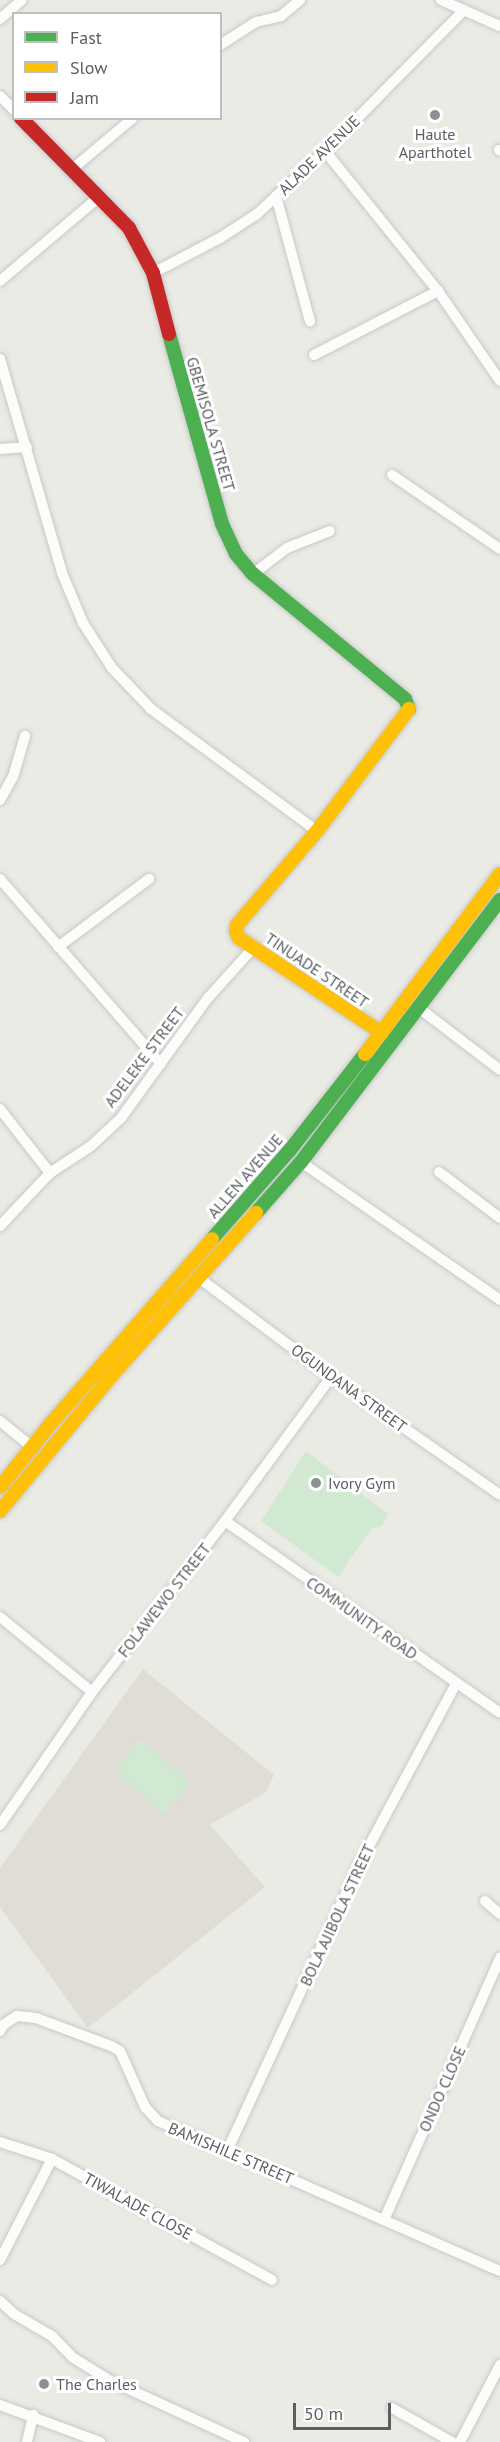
<!DOCTYPE html>
<style>
body{margin:0}
#map{position:relative;width:500px;height:2442px;overflow:hidden;background:#ebebe6;font-family:"PT Sans",sans-serif}
div>[style]{position:absolute}
.education>*{inset:0;background:#dfddd5}
.green>*{inset:0;background:#d2e9d1}
.roads{filter:drop-shadow(0 0 2px #c8c9c8) drop-shadow(0 0 2px #c8c9c8)}
.street>*{height:10px;margin:-5px;padding:0 5px;transform-origin:5px;border-radius:5px;background:#fcfcfb}
.fast>*{height:14px;margin:-7px;padding:0 7px;transform-origin:7px;border-radius:7px;background:#4caf50}
.slow>*{height:14px;margin:-7px;padding:0 7px;transform-origin:7px;border-radius:7px;background:#ffc107}
.jam>*{height:14px;margin:-7px;padding:0 7px;transform-origin:7px;border-radius:7px;background:#c62828}
.dots>*{width:16px;height:16px;translate:-50% -50%;box-sizing:border-box;border:3px solid #fff;border-radius:50%}
span{translate:-50% -50%;white-space:nowrap;text-align:center;line-height:1.15;-webkit-text-stroke:6px #fff;paint-order:stroke}
.poi-label{font-size:16px;color:#5b5f64}
.left{translate:0 -50%;text-align:left}
.street-label{font-size:16px;color:#5b5f64}
.legend{position:absolute;left:12px;top:12px;width:210px;height:108px;box-sizing:border-box;background:#fff;border:2px solid #bdbfc1;margin:0;padding:8px 10px;list-style:none;font-size:18px;color:#5b5f64}
.legend li{display:flex;align-items:center;gap:12px;height:30px}
.legend b{width:30px;border:2px solid #bdbfc1}
.scale{position:absolute;left:293px;top:2403px;width:98px;height:27px;box-sizing:border-box;border:3px solid #5b5f64;border-top:0;padding-left:8px;font-size:18px;line-height:21px;white-space:nowrap;color:#5b5f64;-webkit-text-stroke:4px #fff;paint-order:stroke}
</style>
<div id="map">
<div class="education">
<div style="clip-path:polygon(143px 1669px,274px 1775px,266px 1792px,210px 1825px,265px 1887px,88px 2028px,0 1907px,0 1868px)"></div>
</div>
<div class="green">
<div style="clip-path:polygon(306px 1451px,388px 1514px,381px 1527px,372px 1528px,338px 1577px,261px 1521px)"></div>
<div style="clip-path:polygon(140px 1739px,191px 1783px,164px 1814px,114px 1770px)"></div>
</div>
<div class="roads">
<div class="street">
<div style="left:441px;top:0;width:64px;rotate:23.8deg"></div>
<div style="left:0;top:19px;width:29px;rotate:-41deg"></div>
<div style="left:220px;top:45px;width:43px;rotate:-32.6deg"></div>
<div style="left:256px;top:22px;width:26px;rotate:-13deg"></div>
<div style="left:281px;top:16px;width:25px;rotate:-40deg"></div>
<div style="left:0;top:96px;width:20px;rotate:45deg"></div>
<div style="left:499px;top:150px;width:1px;rotate:45deg"></div>
<div style="left:325px;top:151px;width:180px;rotate:51.1deg"></div>
<div style="left:438px;top:291px;width:109px;rotate:55.4deg"></div>
<div style="left:70px;top:171px;width:82px;rotate:-40.1deg"></div>
<div style="left:276px;top:196px;width:130px;rotate:74.8deg"></div>
<div style="left:153px;top:273px;width:76px;rotate:-27.6deg"></div>
<div style="left:220px;top:238px;width:44px;rotate:-33deg"></div>
<div style="left:257px;top:214px;width:93px;rotate:-42.8deg"></div>
<div style="left:325px;top:151px;width:198px;rotate:-45.4deg"></div>
<div style="left:0;top:281px;width:130px;rotate:-40.3deg"></div>
<div style="left:314px;top:355px;width:140px;rotate:-27.3deg"></div>
<div style="left:0;top:359px;width:223px;rotate:73.8deg"></div>
<div style="left:62px;top:573px;width:54px;rotate:67.2deg"></div>
<div style="left:83px;top:623px;width:54px;rotate:57.2deg"></div>
<div style="left:112px;top:668px;width:57px;rotate:46.4deg"></div>
<div style="left:151px;top:709px;width:206px;rotate:36.3deg"></div>
<div style="left:0;top:449px;width:27px;rotate:-4deg"></div>
<div style="left:392px;top:475px;width:131px;rotate:34.4deg"></div>
<div style="left:253px;top:574px;width:43px;rotate:-37.4deg"></div>
<div style="left:287px;top:548px;width:46px;rotate:-21.6deg"></div>
<div style="left:0;top:800px;width:26px;rotate:-61deg"></div>
<div style="left:13px;top:777px;width:43px;rotate:-73.7deg"></div>
<div style="left:0;top:879px;width:245px;rotate:49deg"></div>
<div style="left:58px;top:947px;width:114px;rotate:-36.8deg"></div>
<div style="left:419px;top:1008px;width:102px;rotate:37.4deg"></div>
<div style="left:0;top:1109px;width:81px;rotate:52deg"></div>
<div style="left:301px;top:1162px;width:242px;rotate:34.7deg"></div>
<div style="left:439px;top:1172px;width:76px;rotate:37deg"></div>
<div style="left:0;top:1226px;width:73px;rotate:-46.7deg"></div>
<div style="left:50px;top:1173px;width:49px;rotate:-33.4deg"></div>
<div style="left:91px;top:1146px;width:41px;rotate:-43deg"></div>
<div style="left:121px;top:1118px;width:148px;rotate:-54.1deg"></div>
<div style="left:208px;top:998px;width:69px;rotate:-48deg"></div>
<div style="left:199px;top:1278px;width:165px;rotate:36.9deg"></div>
<div style="left:331px;top:1377px;width:206px;rotate:34.9deg"></div>
<div style="left:0;top:1421px;width:41px;rotate:39.1deg"></div>
<div style="left:225px;top:1521px;width:335px;rotate:34.9deg"></div>
<div style="left:0;top:1617px;width:119px;rotate:39.2deg"></div>
<div style="left:0;top:1825px;width:162px;rotate:-55.3deg"></div>
<div style="left:92px;top:1692px;width:217px;rotate:-52.1deg"></div>
<div style="left:225px;top:1521px;width:179px;rotate:-53.6deg"></div>
<div style="left:485px;top:1901px;width:20px;rotate:41deg"></div>
<div style="left:0;top:2031px;width:7px;rotate:-63deg"></div>
<div style="left:3px;top:2025px;width:17px;rotate:-33deg"></div>
<div style="left:17px;top:2016px;width:19px;rotate:6deg"></div>
<div style="left:36px;top:2018px;width:80px;rotate:20.5deg"></div>
<div style="left:111px;top:2046px;width:10px;rotate:29deg"></div>
<div style="left:120px;top:2051px;width:61px;rotate:65.9deg"></div>
<div style="left:145px;top:2107px;width:19px;rotate:47deg"></div>
<div style="left:158px;top:2121px;width:373px;rotate:23.7deg"></div>
<div style="left:0;top:2142px;width:55px;rotate:18.1deg"></div>
<div style="left:52px;top:2159px;width:251px;rotate:28.8deg"></div>
<div style="left:227px;top:2151px;width:319px;rotate:-65.2deg"></div>
<div style="left:361px;top:1861px;width:201px;rotate:-61.8deg"></div>
<div style="left:384px;top:2220px;width:287px;rotate:-66.1deg"></div>
<div style="left:0;top:2260px;width:114px;rotate:-62.8deg"></div>
<div style="left:0;top:2301px;width:19px;rotate:43deg"></div>
<div style="left:14px;top:2314px;width:44px;rotate:30.1deg"></div>
<div style="left:52px;top:2336px;width:29px;rotate:46deg"></div>
<div style="left:72px;top:2357px;width:44px;rotate:31.9deg"></div>
<div style="left:109px;top:2380px;width:149px;rotate:24.7deg"></div>
<div style="left:0;top:2405px;width:107px;rotate:20.3deg"></div>
<div style="left:392px;top:2408px;width:69px;rotate:29.5deg"></div>
<div style="left:27px;top:2442px;width:28px;rotate:-77deg"></div>
<div style="left:460px;top:2442px;width:87px;rotate:-62.5deg"></div>
</div>
<div class="fast">
<div style="left:169px;top:334px;width:197px;rotate:74.4deg"></div>
<div style="left:222px;top:524px;width:33px;rotate:65deg"></div>
<div style="left:236px;top:554px;width:26px;rotate:50deg"></div>
<div style="left:253px;top:574px;width:197px;rotate:39.4deg"></div>
<div style="left:405px;top:699px;width:11px;rotate:68deg"></div>
<div style="left:256px;top:1213px;width:68px;rotate:-48.6deg"></div>
<div style="left:301px;top:1162px;width:329px;rotate:-52.8deg"></div>
<div style="left:212px;top:1239px;width:118px;rotate:-48.8deg"></div>
<div style="left:290px;top:1150px;width:122px;rotate:-52deg"></div>
</div>
<div class="slow">
<div style="left:382px;top:1033px;width:172px;rotate:-146.4deg"></div>
<div style="left:239px;top:938px;width:8px;rotate:-113deg"></div>
<div style="left:236px;top:931px;width:6px;rotate:-81deg"></div>
<div style="left:237px;top:925px;width:123px;rotate:-49.6deg"></div>
<div style="left:317px;top:831px;width:153px;rotate:-53deg"></div>
<div style="left:365px;top:1054px;width:225px;rotate:-53.1deg"></div>
<div style="left:0;top:1487px;width:83px;rotate:-51.3deg"></div>
<div style="left:52px;top:1422px;width:243px;rotate:-48.8deg"></div>
<div style="left:0;top:1511px;width:176px;rotate:-50.5deg"></div>
<div style="left:112px;top:1375px;width:217px;rotate:-48.4deg"></div>
</div>
<div class="jam">
<div style="left:21px;top:118px;width:154px;rotate:45.5deg"></div>
<div style="left:129px;top:228px;width:51px;rotate:61.9deg"></div>
<div style="left:153px;top:273px;width:63px;rotate:75.3deg"></div>
</div>
</div>
<div class="dots">
<div style="left:435px;top:115px;background:#8d9092"></div>
<div style="left:316px;top:1483px;background:#8d9092"></div>
<div style="left:44px;top:2384px;background:#8d9092"></div>
</div>
<div class="poi-label">
<span style="left:435px;top:143px">Haute<br>Aparthotel</span>
<span class="left" style="left:328px;top:1483px">Ivory Gym</span>
<span class="left" style="left:56px;top:2384px">The Charles</span>
</div>
<div class="street-label">
<span style="left:319px;top:155px;rotate:-44deg">ALADE AVENUE</span>
<span style="left:211px;top:424px;rotate:74deg">GBEMISOLA STREET</span>
<span style="left:317px;top:970px;rotate:34deg">TINUADE STREET</span>
<span style="left:144px;top:1057px;rotate:-53deg">ADELEKE STREET</span>
<span style="left:245px;top:1176px;rotate:-49deg">ALLEN AVENUE</span>
<span style="left:349px;top:1388px;rotate:36deg">OGUNDANA STREET</span>
<span style="left:164px;top:1600px;rotate:-52deg">FOLAWEWO STREET</span>
<span style="left:362px;top:1618px;rotate:35deg">COMMUNITY ROAD</span>
<span style="left:337px;top:1915px;rotate:-65deg">BOLA AJIBOLA STREET</span>
<span style="left:442px;top:2089px;rotate:-66deg">ONDO CLOSE</span>
<span style="left:231px;top:2153px;rotate:23deg">BAMISHILE STREET</span>
<span style="left:138px;top:2206px;rotate:29deg">TIWALADE CLOSE</span>
</div>
<ul class="legend">
<li><b style="height:8px;background:#4caf50"></b>Fast</li>
<li><b style="height:8px;background:#ffc107"></b>Slow</li>
<li><b style="height:8px;background:#c62828"></b>Jam</li>
</ul>
<div class="scale">50 m</div>
</div>
